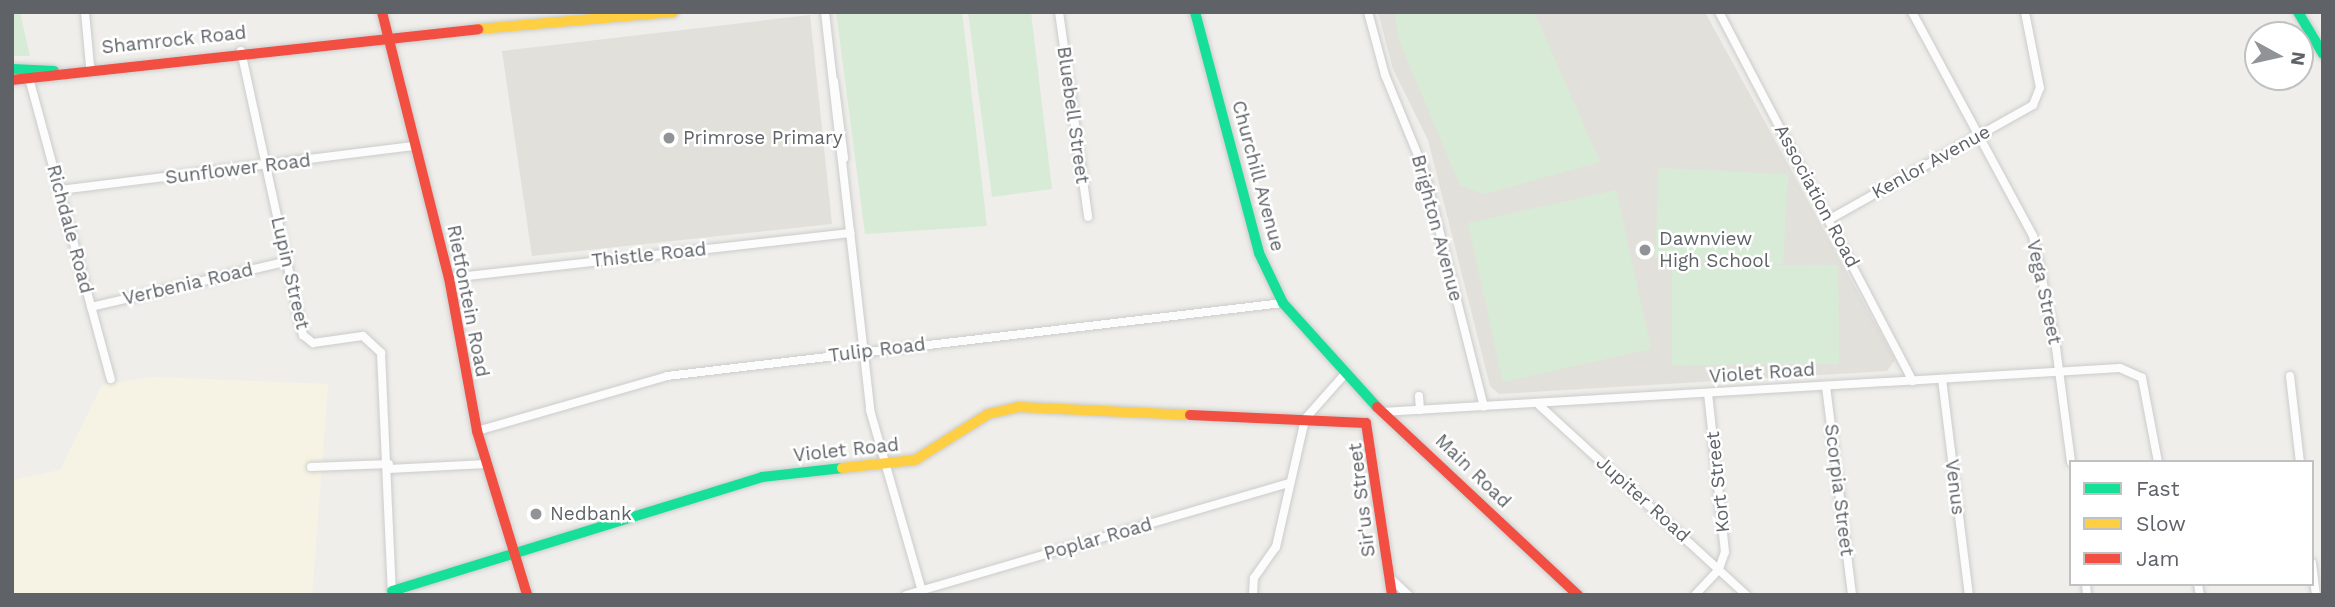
<!DOCTYPE html>
<style>
body{margin:0}
#map{position:relative;width:2335px;height:607px;overflow:hidden;background:#efeeea;font-family:"Work Sans",sans-serif}
div>[style]{position:absolute}
.commercial>*{inset:0;background:#f7f3e4}
.education>*{inset:0;background:#e2e0da}
.green>*{inset:0;background:#d8ebd6}
.roads{filter:drop-shadow(0 0 2px #cbcccc) drop-shadow(0 0 2px #cbcccc)}
.street>*{height:8px;margin:-4px;padding:0 4px;transform-origin:4px;border-radius:4px;background:#fdfcfc}
.fast>*{height:10px;margin:-5px;padding:0 5px;transform-origin:5px;border-radius:5px;background:#16e098}
.slow>*{height:10px;margin:-5px;padding:0 5px;transform-origin:5px;border-radius:5px;background:#ffcf43}
.jam>*{height:10px;margin:-5px;padding:0 5px;transform-origin:5px;border-radius:5px;background:#f24e42}
.dots>*{width:19px;height:19px;translate:-50% -50%;box-sizing:border-box;border:4px solid #fff;border-radius:50%}
span{translate:-50% -50%;white-space:nowrap;text-align:center;line-height:1.15;-webkit-text-stroke:5px #fff;paint-order:stroke}
.street-label{font-size:19px;color:#5f6368}
.poi-label{font-size:19px;color:#5f6368}
.left{translate:0 -50%;text-align:left}
.frame{position:absolute;inset:0;border:14px solid #5f6368;pointer-events:none}
.legend{position:absolute;left:2069px;top:460px;width:245px;height:126px;box-sizing:border-box;background:#fff;border:2px solid #bfc1c3;margin:0;padding:9px 12px;list-style:none;font-size:21px;color:#5f6368}
.legend li{display:flex;align-items:center;gap:14px;height:35px}
.legend b{width:35px;border:2px solid #bfc1c3}
.north{position:absolute;left:2244px;top:21px;width:70px;height:70px;box-sizing:border-box;background:#fff;border:2px solid #bfc1c3;border-radius:50%;rotate:98deg;font-size:19px;font-weight:700;line-height:28px;text-align:center;color:#5f6368}
.north::after{content:'';display:block;margin:auto;width:24px;height:32px;background:#919496;clip-path:polygon(50% 0,100% 100%,50% 72%,0 100%)}
</style>
<div id="map">
<div class="commercial">
<div style="clip-path:polygon(154px 377px,328px 384px,312px 595px,12px 595px,12px 480px,60px 470px,102px 385px)"></div>
</div>
<div class="education">
<div style="clip-path:polygon(1378px 12px,1705px 12px,1895px 360px,1887px 371px,1499px 394px,1490px 386px,1428px 140px,1393px 69px)"></div>
<div style="clip-path:polygon(810px 15px,832px 224px,532px 256px,502px 51px)"></div>
</div>
<div class="green">
<div style="clip-path:polygon(12px 12px,20px 12px,30px 56px,12px 56px)"></div>
<div style="clip-path:polygon(836px 12px,962px 12px,987px 226px,865px 234px)"></div>
<div style="clip-path:polygon(968px 12px,1031px 12px,1052px 189px,992px 197px)"></div>
<div style="clip-path:polygon(1395px 12px,1534px 12px,1600px 162px,1484px 194px,1460px 185px,1398px 38px)"></div>
<div style="clip-path:polygon(1659px 168px,1788px 174px,1783px 264px,1655px 258px)"></div>
<div style="clip-path:polygon(1616px 190px,1651px 349px,1503px 382px,1468px 223px)"></div>
<div style="clip-path:polygon(1838px 265px,1839px 364px,1672px 365px,1672px 266px)"></div>
</div>
<div class="roads">
<div class="street">
<div style="left:85px;top:12px;width:54px;rotate:84.7deg"></div>
<div style="left:825px;top:12px;width:401px;rotate:83.5deg"></div>
<div style="left:870px;top:410px;width:192px;rotate:74deg"></div>
<div style="left:1059px;top:12px;width:207px;rotate:81.9deg"></div>
<div style="left:1368px;top:12px;width:65px;rotate:74.9deg"></div>
<div style="left:1385px;top:75px;width:103px;rotate:67.7deg"></div>
<div style="left:1424px;top:170px;width:244px;rotate:75.8deg"></div>
<div style="left:1719px;top:12px;width:417px;rotate:62.3deg"></div>
<div style="left:1912px;top:12px;width:255px;rotate:61.6deg"></div>
<div style="left:2033px;top:236px;width:106px;rotate:78.1deg"></div>
<div style="left:2055px;top:340px;width:123px;rotate:82.5deg"></div>
<div style="left:241px;top:51px;width:291px;rotate:77.7deg"></div>
<div style="left:303px;top:335px;width:13px;rotate:39deg"></div>
<div style="left:313px;top:343px;width:50px;rotate:-8deg"></div>
<div style="left:363px;top:336px;width:25px;rotate:43deg"></div>
<div style="left:381px;top:353px;width:241px;rotate:87.4deg"></div>
<div style="left:29px;top:78px;width:312px;rotate:74.8deg"></div>
<div style="left:834px;top:81px;width:78px;rotate:82.6deg"></div>
<div style="left:60px;top:190px;width:358px;rotate:-7.1deg"></div>
<div style="left:1830px;top:219px;width:233px;rotate:-29.3deg"></div>
<div style="left:2033px;top:105px;width:18px;rotate:-68deg"></div>
<div style="left:2040px;top:88px;width:77px;rotate:-101.2deg"></div>
<div style="left:449px;top:278px;width:404px;rotate:-6.4deg"></div>
<div style="left:91px;top:307px;width:199px;rotate:-13.1deg"></div>
<div style="left:2290px;top:376px;width:87px;rotate:83.4deg"></div>
<div style="left:1942px;top:379px;width:218px;rotate:82.9deg"></div>
<div style="left:1826px;top:386px;width:211px;rotate:82.9deg"></div>
<div style="left:1419px;top:396px;width:14px;rotate:86deg"></div>
<div style="left:1539px;top:405px;width:281px;rotate:42.5deg"></div>
<div style="left:1382px;top:412px;width:739px;rotate:-3.41deg"></div>
<div style="left:2120px;top:368px;width:24px;rotate:24deg"></div>
<div style="left:2142px;top:378px;width:86px;rotate:79.2deg"></div>
<div style="left:477px;top:431px;width:198px;rotate:-16.1deg"></div>
<div style="left:667px;top:376px;width:620px;rotate:-6.76deg"></div>
<div style="left:311px;top:467px;width:78px;rotate:-2.2deg"></div>
<div style="left:389px;top:469px;width:97px;rotate:-3deg"></div>
<div style="left:2312px;top:563px;width:32px;rotate:83deg"></div>
<div style="left:1389px;top:577px;width:26px;rotate:43deg"></div>
<div style="left:2086px;top:584px;width:11px;rotate:85deg"></div>
<div style="left:2198px;top:584px;width:11px;rotate:80deg"></div>
<div style="left:906px;top:595px;width:399px;rotate:-16.3deg"></div>
<div style="left:1253px;top:595px;width:17px;rotate:-87deg"></div>
<div style="left:1254px;top:578px;width:38px;rotate:-55deg"></div>
<div style="left:1276px;top:547px;width:131px;rotate:-77.2deg"></div>
<div style="left:1305px;top:419px;width:57px;rotate:-48.5deg"></div>
<div style="left:1695px;top:595px;width:35px;rotate:-47deg"></div>
<div style="left:1719px;top:569px;width:18px;rotate:-71deg"></div>
<div style="left:1725px;top:552px;width:159px;rotate:-96.1deg"></div>
</div>
<div class="fast">
<div style="left:1195px;top:12px;width:249px;rotate:75.1deg"></div>
<div style="left:1259px;top:253px;width:55px;rotate:64.4deg"></div>
<div style="left:1283px;top:303px;width:140px;rotate:47.9deg"></div>
<div style="left:2298px;top:12px;width:49px;rotate:59.2deg"></div>
<div style="left:12px;top:69px;width:42px;rotate:2.7deg"></div>
<div style="left:392px;top:591px;width:387px;rotate:-17.1deg"></div>
<div style="left:762px;top:477px;width:81px;rotate:-6.4deg"></div>
</div>
<div class="slow">
<div style="left:478px;top:29px;width:196px;rotate:-5deg"></div>
<div style="left:842px;top:468px;width:73px;rotate:-6.3deg"></div>
<div style="left:915px;top:460px;width:86px;rotate:-32.2deg"></div>
<div style="left:988px;top:414px;width:31px;rotate:-13deg"></div>
<div style="left:1018px;top:407px;width:172px;rotate:2.7deg"></div>
</div>
<div class="jam">
<div style="left:382px;top:12px;width:274px;rotate:75.9deg"></div>
<div style="left:449px;top:278px;width:156px;rotate:79.6deg"></div>
<div style="left:477px;top:431px;width:171px;rotate:73deg"></div>
<div style="left:12px;top:80px;width:469px;rotate:-6.2deg"></div>
<div style="left:1377px;top:407px;width:275px;rotate:43.1deg"></div>
<div style="left:1190px;top:415px;width:176px;rotate:2.6deg"></div>
<div style="left:1366px;top:423px;width:174px;rotate:81.4deg"></div>
</div>
</div>
<div class="dots">
<div style="left:669px;top:138px;background:#919496"></div>
<div style="left:1645px;top:250px;background:#919496"></div>
<div style="left:536px;top:514px;background:#919496"></div>
</div>
<div class="street-label">
<span style="left:174px;top:40px;rotate:-6deg">Shamrock Road</span>
<span style="left:1073px;top:115px;rotate:82deg">Bluebell Street</span>
<span style="left:1931px;top:162px;rotate:-29deg">Kenlor Avenue</span>
<span style="left:238px;top:169px;rotate:-7deg">Sunflower Road</span>
<span style="left:1258px;top:176px;rotate:75deg">Churchill Avenue</span>
<span style="left:1817px;top:196px;rotate:62deg">Association Road</span>
<span style="left:1437px;top:228px;rotate:75deg">Brighton Avenue</span>
<span style="left:70px;top:229px;rotate:75deg">Richdale Road</span>
<span style="left:649px;top:255px;rotate:-6deg">Thistle Road</span>
<span style="left:290px;top:273px;rotate:77deg">Lupin Street</span>
<span style="left:188px;top:284px;rotate:-13deg">Verbenia Road</span>
<span style="left:2044px;top:292px;rotate:78deg">Vega Street</span>
<span style="left:468px;top:301px;rotate:79deg">Rietfontein Road</span>
<span style="left:877px;top:350px;rotate:-7deg">Tulip Road</span>
<span style="left:1762px;top:373px;rotate:-4deg">Violet Road</span>
<span style="left:846px;top:450px;rotate:-6deg">Violet Road</span>
<span style="left:1473px;top:471px;rotate:44deg">Main Road</span>
<span style="left:1718px;top:482px;rotate:-96deg">Kort Street</span>
<span style="left:1955px;top:487px;rotate:83deg">Venus</span>
<span style="left:1839px;top:490px;rotate:83deg">Scorpia Street</span>
<span style="left:1643px;top:499px;rotate:42deg">Jupiter Road</span>
<span style="left:1362px;top:500px;rotate:-97deg">Sir'us Street</span>
<span style="left:1098px;top:539px;rotate:-16deg">Poplar Road</span>
</div>
<div class="poi-label">
<span class="left" style="left:683px;top:138px">Primrose Primary</span>
<span class="left" style="left:1659px;top:250px">Dawnview<br>High School</span>
<span class="left" style="left:550px;top:514px">Nedbank</span>
</div>
<div class="frame"></div>
<ul class="legend">
<li><b style="height:9px;background:#16e098"></b>Fast</li>
<li><b style="height:9px;background:#ffcf43"></b>Slow</li>
<li><b style="height:9px;background:#f24e42"></b>Jam</li>
</ul>
<div class="north">N</div>
</div>
